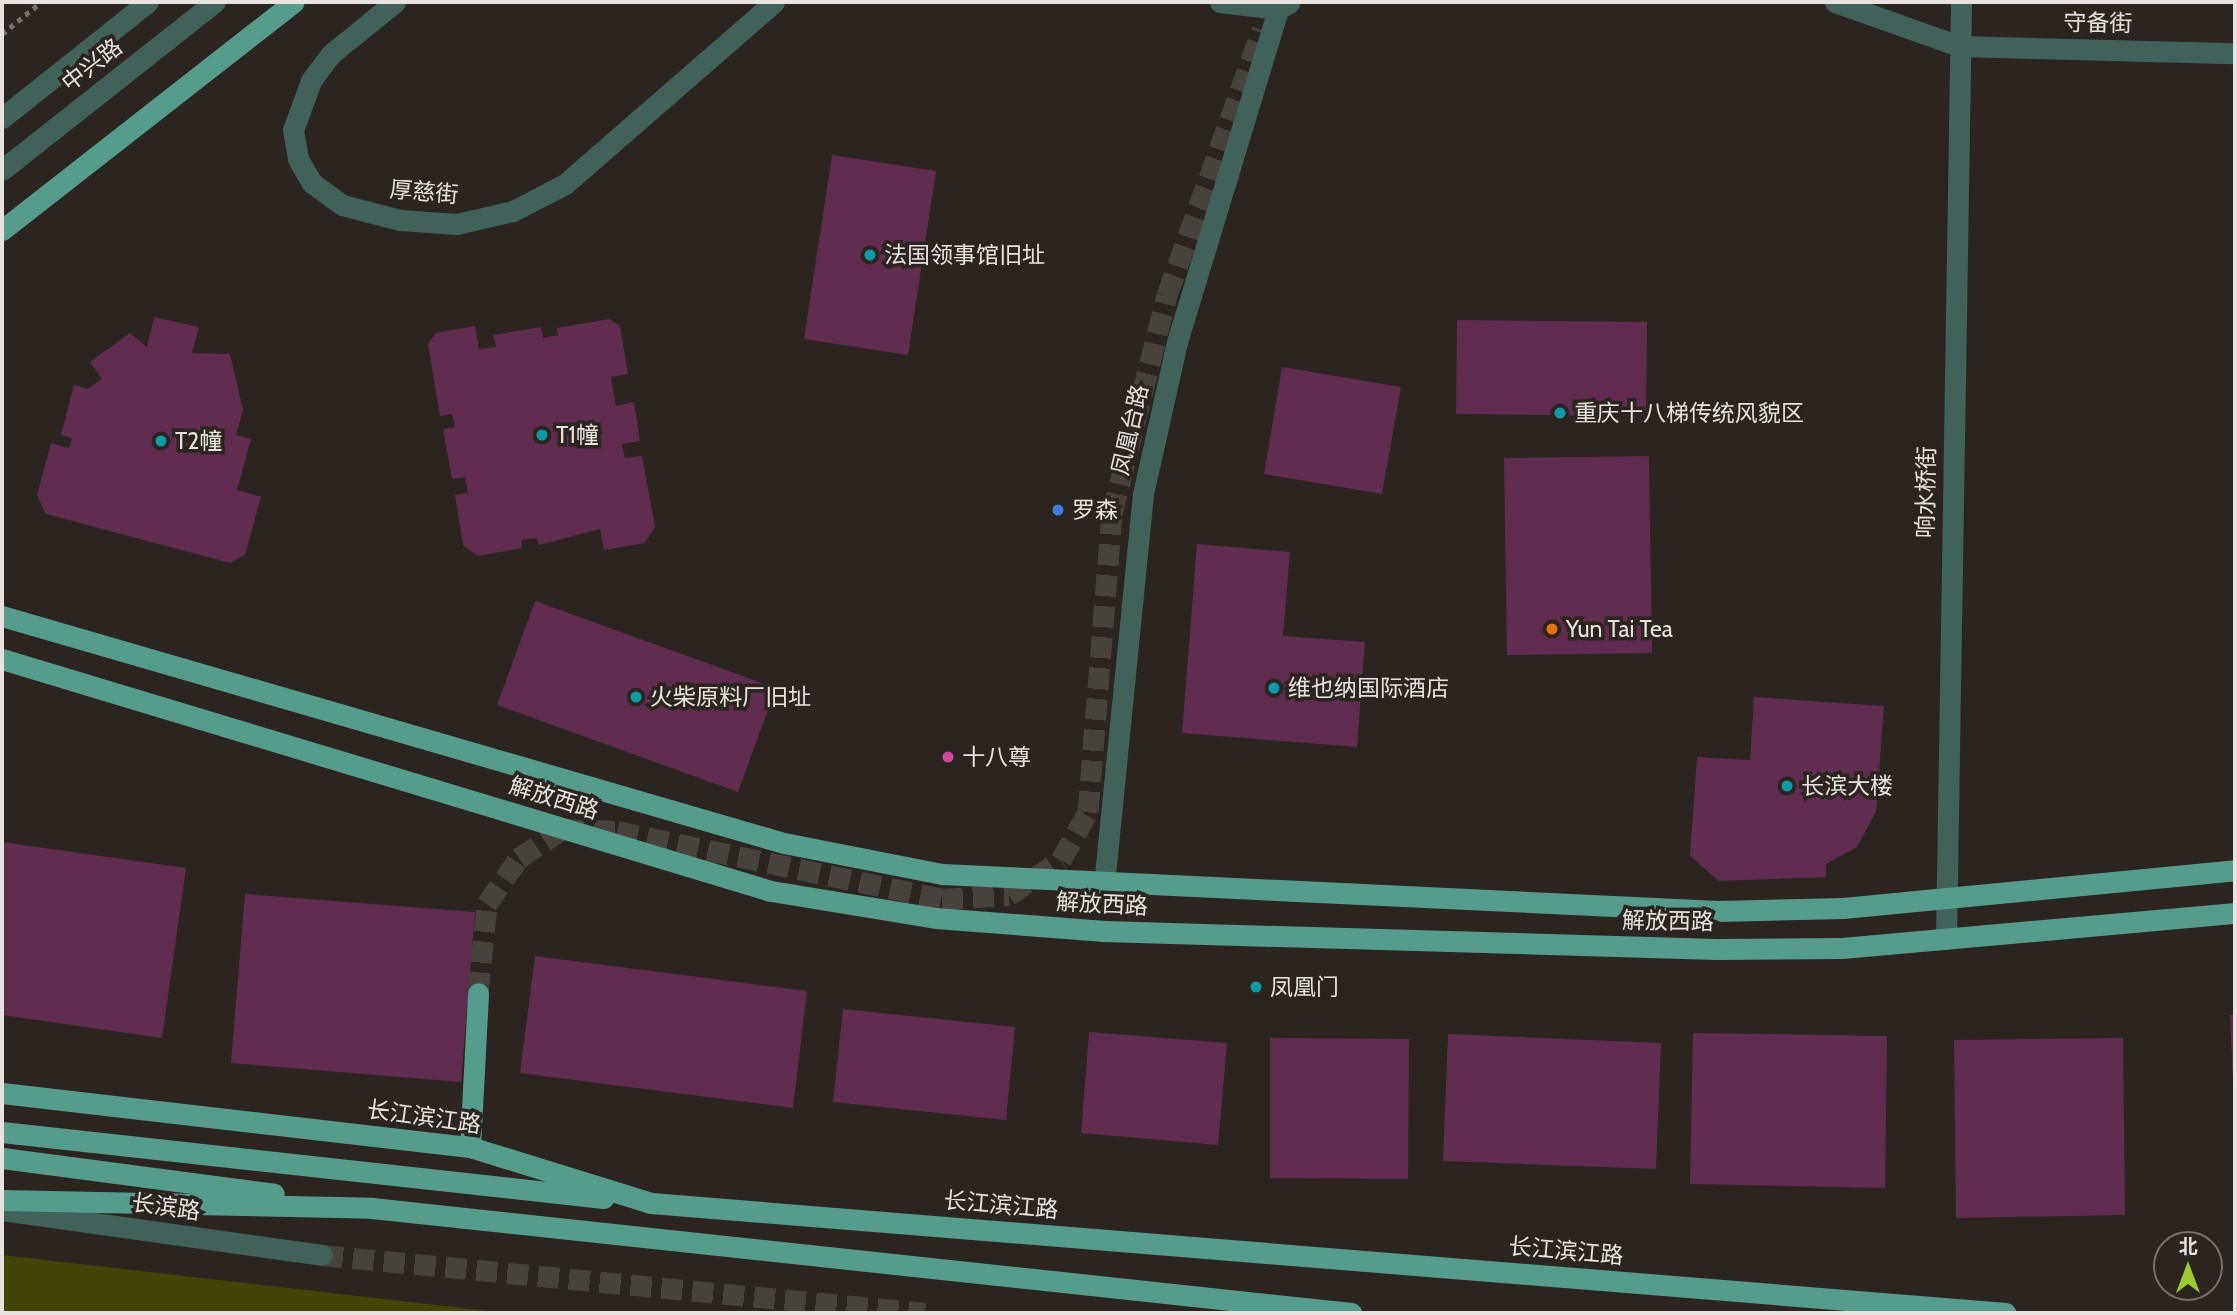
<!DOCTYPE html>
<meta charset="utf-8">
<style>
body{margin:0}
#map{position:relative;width:2237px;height:1315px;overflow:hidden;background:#2c251f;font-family:Cabin,"Noto Sans SC",sans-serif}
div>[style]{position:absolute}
.green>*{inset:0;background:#424408}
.building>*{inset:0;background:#602c4f}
.minor-tunnel>*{height:21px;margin-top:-10.5px;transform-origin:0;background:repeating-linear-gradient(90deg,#48423c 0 21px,transparent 0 31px)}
.major-tunnel>*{height:21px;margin-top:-10.5px;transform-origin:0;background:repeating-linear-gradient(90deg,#48423c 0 21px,transparent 0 31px)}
.path>*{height:4.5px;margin-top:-2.25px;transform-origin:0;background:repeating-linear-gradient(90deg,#756f6a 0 5px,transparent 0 10px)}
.minor>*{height:21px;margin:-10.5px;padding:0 10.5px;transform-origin:10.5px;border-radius:10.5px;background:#41625a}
.major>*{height:21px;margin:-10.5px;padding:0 10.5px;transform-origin:10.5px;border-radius:10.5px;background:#569c8d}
.dots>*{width:19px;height:19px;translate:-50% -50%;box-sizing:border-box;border:4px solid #2c251f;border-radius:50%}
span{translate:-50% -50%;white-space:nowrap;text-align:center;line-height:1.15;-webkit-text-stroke:7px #2c251f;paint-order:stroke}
.street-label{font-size:23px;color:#e8e3df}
.poi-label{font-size:23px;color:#e8e3df}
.left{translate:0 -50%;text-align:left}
.frame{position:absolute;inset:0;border:4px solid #e8e3df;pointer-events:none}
.north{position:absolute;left:2153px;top:1231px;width:70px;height:70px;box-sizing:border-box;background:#2c251f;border:2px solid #77716c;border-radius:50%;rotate:0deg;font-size:19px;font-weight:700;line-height:28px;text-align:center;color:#e8e3df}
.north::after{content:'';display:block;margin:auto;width:24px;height:32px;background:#9cca32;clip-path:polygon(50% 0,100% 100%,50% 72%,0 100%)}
</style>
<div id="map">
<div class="green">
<div style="clip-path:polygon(2px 1255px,506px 1313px,2px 1313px)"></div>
</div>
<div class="building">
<div style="clip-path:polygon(832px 155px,936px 171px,908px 355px,804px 339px)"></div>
<div style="clip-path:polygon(154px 317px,199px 327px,192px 353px,230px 354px,243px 410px,236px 435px,251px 439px,237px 490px,261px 497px,245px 555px,230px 563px,46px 514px,37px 495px,51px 443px,69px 448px,72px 438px,61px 435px,74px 385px,88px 389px,102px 379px,90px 362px,130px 333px,147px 347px)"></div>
<div style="clip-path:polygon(610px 319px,620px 326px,628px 374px,611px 377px,616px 406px,634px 402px,640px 441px,622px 444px,625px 458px,642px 456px,655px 527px,645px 543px,604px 550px,600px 529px,539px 545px,537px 538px,521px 540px,522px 548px,478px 556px,463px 545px,455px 495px,468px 493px,465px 477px,452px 479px,443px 429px,455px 427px,452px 414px,440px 416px,428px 344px,436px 333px,475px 326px,479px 349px,496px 347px,493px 335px,541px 327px,543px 338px,558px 335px,557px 328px)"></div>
<div style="clip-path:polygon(1457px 320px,1647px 322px,1646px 416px,1456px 414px)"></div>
<div style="clip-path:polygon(1282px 367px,1401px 387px,1382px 494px,1264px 474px)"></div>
<div style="clip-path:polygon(1649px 456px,1652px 653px,1507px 655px,1504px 458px)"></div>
<div style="clip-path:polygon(1197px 544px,1290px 552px,1283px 636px,1365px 642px,1357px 747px,1182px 733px)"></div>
<div style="clip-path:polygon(535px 601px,776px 688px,738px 792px,497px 705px)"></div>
<div style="clip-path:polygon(1754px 697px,1884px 706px,1876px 812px,1857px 847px,1826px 864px,1826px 877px,1719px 881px,1690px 856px,1697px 757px,1750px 760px)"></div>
<div style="clip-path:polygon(2px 842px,186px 868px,162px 1038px,2px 1015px)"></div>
<div style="clip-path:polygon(245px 894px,475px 912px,461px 1082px,231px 1063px)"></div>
<div style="clip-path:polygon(535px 956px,807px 991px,793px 1108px,520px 1073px)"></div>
<div style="clip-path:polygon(843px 1009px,1015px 1027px,1006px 1120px,833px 1102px)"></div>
<div style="clip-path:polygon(2235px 1014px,2235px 1082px,2233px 1083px,2230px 1015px)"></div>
<div style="clip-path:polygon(1089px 1032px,1227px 1043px,1218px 1145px,1081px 1133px)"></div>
<div style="clip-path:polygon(1693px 1033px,1887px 1036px,1885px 1188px,1690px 1184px)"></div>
<div style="clip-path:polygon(1448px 1034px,1661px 1043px,1656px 1169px,1443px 1161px)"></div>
<div style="clip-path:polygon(1270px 1038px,1409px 1039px,1408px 1179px,1270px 1178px)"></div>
<div style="clip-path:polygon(2123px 1038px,2125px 1215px,1956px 1218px,1954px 1040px)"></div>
</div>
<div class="minor-tunnel">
<div style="left:322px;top:1255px;width:606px;rotate:5.49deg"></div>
</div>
<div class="major-tunnel">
<div style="left:478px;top:993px;width:89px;rotate:-84.2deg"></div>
<div style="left:487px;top:904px;width:56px;rotate:-55.2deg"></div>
<div style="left:519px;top:858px;width:53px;rotate:-33.4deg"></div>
<div style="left:563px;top:829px;width:54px;rotate:2.1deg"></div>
<div style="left:617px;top:831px;width:332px;rotate:11.8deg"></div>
<div style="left:942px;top:899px;width:67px;rotate:-3.4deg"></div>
<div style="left:1009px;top:895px;width:63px;rotate:-33.9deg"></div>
<div style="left:1061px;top:860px;width:55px;rotate:-60.6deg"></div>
<div style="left:1088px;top:812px;width:299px;rotate:-85.4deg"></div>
<div style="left:1112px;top:514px;width:226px;rotate:-75.9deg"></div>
<div style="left:1167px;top:295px;width:282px;rotate:-70.3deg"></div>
</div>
<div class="path">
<div style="left:2px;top:34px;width:50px;rotate:-39.4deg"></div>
</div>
<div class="minor">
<div style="left:395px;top:2px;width:82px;rotate:140.9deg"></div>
<div style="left:331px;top:54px;width:34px;rotate:127deg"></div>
<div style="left:311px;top:81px;width:52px;rotate:110.2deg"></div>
<div style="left:293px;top:130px;width:29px;rotate:80deg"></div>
<div style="left:298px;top:159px;width:28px;rotate:60deg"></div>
<div style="left:312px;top:183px;width:37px;rotate:36deg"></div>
<div style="left:342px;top:205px;width:60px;rotate:14.5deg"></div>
<div style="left:400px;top:220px;width:57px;rotate:4deg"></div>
<div style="left:457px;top:224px;width:57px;rotate:-13.1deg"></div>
<div style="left:513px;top:211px;width:59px;rotate:-27.4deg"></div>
<div style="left:565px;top:184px;width:277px;rotate:-41deg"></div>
<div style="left:1220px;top:2px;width:58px;rotate:6.9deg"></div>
<div style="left:1278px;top:9px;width:13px;rotate:-29deg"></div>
<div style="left:1835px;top:2px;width:132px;rotate:19.5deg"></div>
<div style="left:1959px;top:46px;width:276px;rotate:1.5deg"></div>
<div style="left:2px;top:118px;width:186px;rotate:-38.5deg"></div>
<div style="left:2px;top:170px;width:271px;rotate:-38.3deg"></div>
<div style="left:1104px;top:885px;width:393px;rotate:-84.3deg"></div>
<div style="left:1143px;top:494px;width:156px;rotate:-77.4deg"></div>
<div style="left:1177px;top:342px;width:355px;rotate:-73.1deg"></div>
<div style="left:1946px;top:939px;width:937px;rotate:-89.08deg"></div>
<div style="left:2px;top:1210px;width:323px;rotate:8deg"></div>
</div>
<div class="major">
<div style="left:2px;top:230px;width:370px;rotate:-38deg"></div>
<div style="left:2px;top:616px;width:814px;rotate:16.19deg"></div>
<div style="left:784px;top:843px;width:161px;rotate:11.1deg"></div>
<div style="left:942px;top:874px;width:777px;rotate:2.73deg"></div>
<div style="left:1718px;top:911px;width:125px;rotate:-1.4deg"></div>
<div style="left:1843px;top:908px;width:394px;rotate:-5.5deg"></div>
<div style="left:2px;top:659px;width:803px;rotate:16.79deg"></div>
<div style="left:771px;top:891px;width:167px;rotate:9.3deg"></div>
<div style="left:936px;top:918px;width:169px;rotate:4.4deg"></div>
<div style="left:1104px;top:931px;width:612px;rotate:1.68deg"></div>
<div style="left:1716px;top:949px;width:126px;rotate:-0.5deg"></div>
<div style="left:1842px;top:948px;width:395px;rotate:-5.1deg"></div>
<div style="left:2px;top:1093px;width:471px;rotate:6.6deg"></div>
<div style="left:470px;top:1147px;width:189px;rotate:17.2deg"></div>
<div style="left:651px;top:1203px;width:1359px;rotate:4.64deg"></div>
<div style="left:2px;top:1132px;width:605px;rotate:6.27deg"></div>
<div style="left:470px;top:1147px;width:154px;rotate:-87deg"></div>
<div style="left:2px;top:1158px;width:274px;rotate:7.5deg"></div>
<div style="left:2px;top:1200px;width:370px;rotate:1.2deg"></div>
<div style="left:372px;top:1208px;width:985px;rotate:6.12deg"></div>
</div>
<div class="dots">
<div style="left:870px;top:255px;background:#0f9aa8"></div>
<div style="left:1560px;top:413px;background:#0f9aa8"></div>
<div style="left:542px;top:435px;background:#0f9aa8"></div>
<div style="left:161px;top:441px;background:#0f9aa8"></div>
<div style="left:1058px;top:510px;background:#3f7fe0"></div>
<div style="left:1552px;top:629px;background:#e8710a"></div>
<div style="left:1274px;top:688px;background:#0f9aa8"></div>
<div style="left:636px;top:697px;background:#0f9aa8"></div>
<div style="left:948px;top:757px;background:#d1479c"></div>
<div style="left:1787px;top:786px;background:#0f9aa8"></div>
<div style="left:1256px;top:987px;background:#0f9aa8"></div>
</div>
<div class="street-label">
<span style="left:2098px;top:23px;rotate:1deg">守备街</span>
<span style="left:92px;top:65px;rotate:-38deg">中兴路</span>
<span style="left:424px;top:192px;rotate:5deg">厚慈街</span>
<span style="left:1130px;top:430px;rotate:-77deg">凤凰台路</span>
<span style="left:1926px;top:492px;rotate:-89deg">响水桥街</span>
<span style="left:554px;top:798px;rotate:17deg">解放西路</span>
<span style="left:1102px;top:904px;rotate:3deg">解放西路</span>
<span style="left:1668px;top:921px;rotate:1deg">解放西路</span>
<span style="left:424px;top:1117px;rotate:8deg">长江滨江路</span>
<span style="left:1001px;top:1205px;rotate:5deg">长江滨江路</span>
<span style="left:166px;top:1207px;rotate:8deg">长滨路</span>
<span style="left:1566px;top:1251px;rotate:5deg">长江滨江路</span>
</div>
<div class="poi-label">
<span class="left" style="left:884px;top:255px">法国领事馆旧址</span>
<span class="left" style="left:1574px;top:413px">重庆十八梯传统风貌区</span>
<span class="left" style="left:556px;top:435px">T1幢</span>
<span class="left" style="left:175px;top:441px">T2幢</span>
<span class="left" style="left:1072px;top:510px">罗森</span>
<span class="left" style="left:1566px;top:629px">Yun Tai Tea</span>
<span class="left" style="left:1288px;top:688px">维也纳国际酒店</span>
<span class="left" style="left:650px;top:697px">火柴原料厂旧址</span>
<span class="left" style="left:962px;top:757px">十八尊</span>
<span class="left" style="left:1801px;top:786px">长滨大楼</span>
<span class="left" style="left:1270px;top:987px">凤凰门</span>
</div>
<div class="frame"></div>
<div class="north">北</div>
</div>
